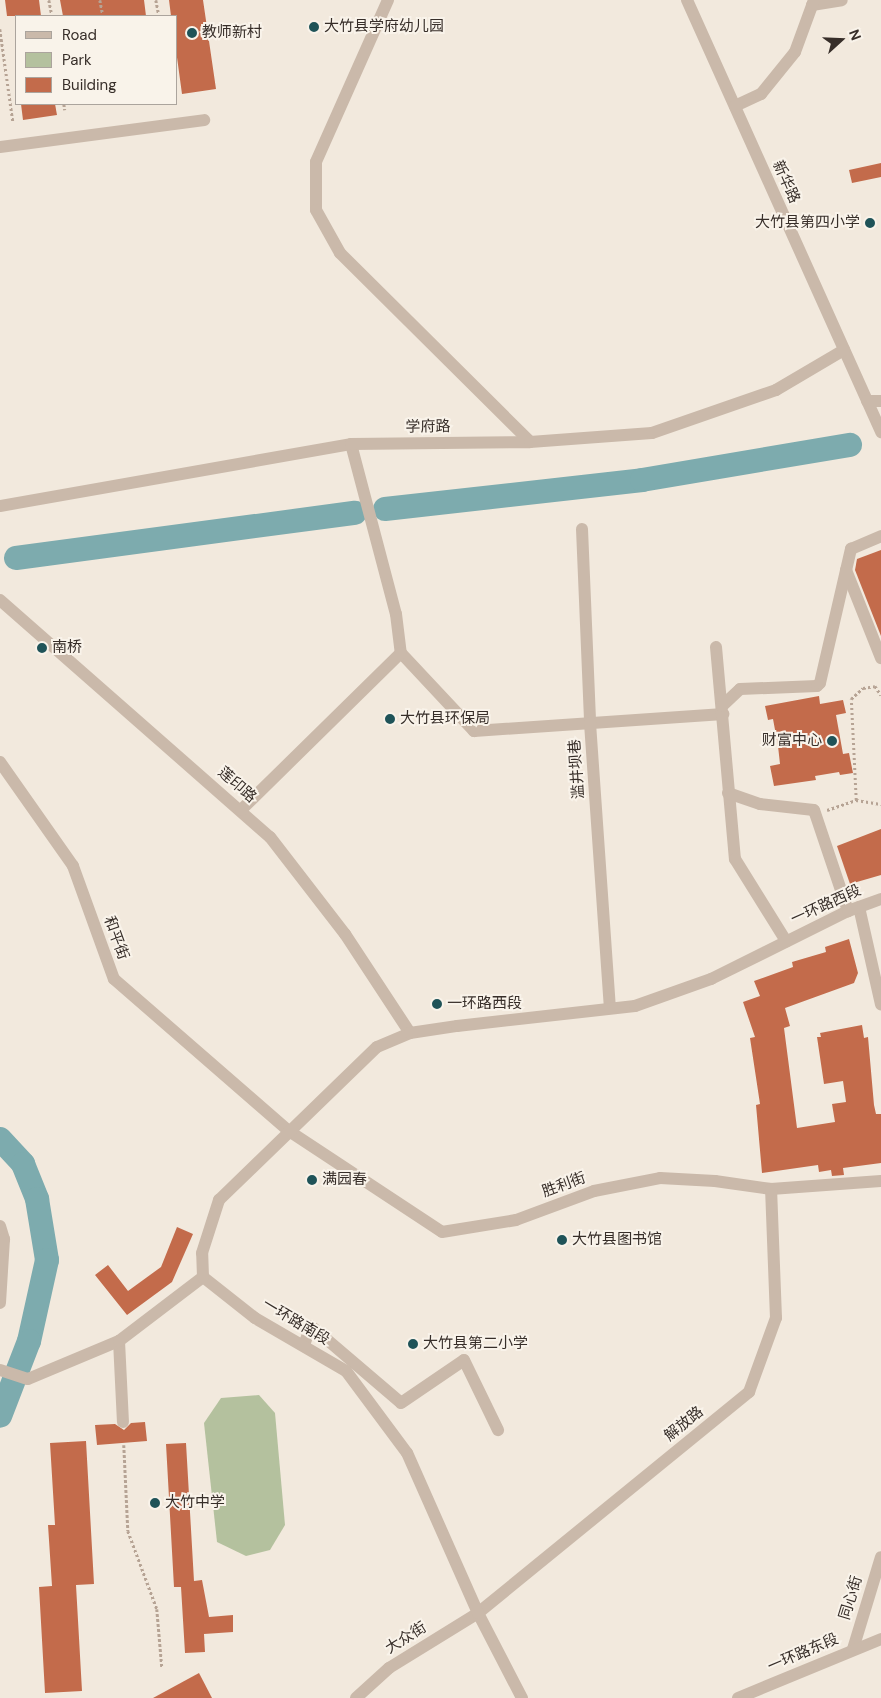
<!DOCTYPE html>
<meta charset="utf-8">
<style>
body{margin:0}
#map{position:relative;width:881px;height:1698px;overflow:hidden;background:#f2e9dd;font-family:"DM Sans","Noto Sans SC",sans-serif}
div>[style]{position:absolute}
.green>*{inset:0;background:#b4c19e}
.river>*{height:24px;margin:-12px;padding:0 12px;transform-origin:12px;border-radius:12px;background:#7dabae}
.building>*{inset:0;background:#c36b4b}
.path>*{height:2.5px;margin-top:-1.25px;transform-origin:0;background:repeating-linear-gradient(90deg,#b6a394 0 2.5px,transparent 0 5px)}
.minor>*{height:12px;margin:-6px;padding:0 6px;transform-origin:6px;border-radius:6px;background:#cab9aa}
.dots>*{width:14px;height:14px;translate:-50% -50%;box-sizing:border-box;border:2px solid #f9f3ea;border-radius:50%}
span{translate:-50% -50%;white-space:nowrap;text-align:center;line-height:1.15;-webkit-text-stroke:4px #f9f3ea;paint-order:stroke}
.poi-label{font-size:15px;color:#372e29}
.left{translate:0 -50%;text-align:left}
.right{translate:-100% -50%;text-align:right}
.street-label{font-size:15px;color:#372e29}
.legend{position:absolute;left:15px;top:15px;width:162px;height:90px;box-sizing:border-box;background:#f9f3ea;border:1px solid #aba49d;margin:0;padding:6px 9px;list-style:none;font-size:15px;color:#372e29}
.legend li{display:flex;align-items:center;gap:10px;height:25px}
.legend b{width:25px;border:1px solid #aba49d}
.north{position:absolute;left:816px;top:15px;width:50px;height:50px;-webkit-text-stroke:4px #f9f3ea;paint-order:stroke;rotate:70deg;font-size:14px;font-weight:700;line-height:20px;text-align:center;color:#372e29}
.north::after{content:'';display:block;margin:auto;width:18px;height:22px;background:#372e29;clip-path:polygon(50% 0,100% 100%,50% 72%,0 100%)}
</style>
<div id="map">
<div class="green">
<div style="clip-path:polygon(259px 1395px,275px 1413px,285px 1525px,270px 1550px,246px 1556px,217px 1542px,204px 1423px,221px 1398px)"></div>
</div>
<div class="river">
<div style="left:385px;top:509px;width:259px;rotate:-6.4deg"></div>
<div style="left:642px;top:480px;width:211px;rotate:-9.6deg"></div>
<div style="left:16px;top:558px;width:342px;rotate:-7.6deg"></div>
<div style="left:0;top:1139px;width:34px;rotate:47deg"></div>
<div style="left:23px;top:1164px;width:38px;rotate:68deg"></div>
<div style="left:37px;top:1199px;width:62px;rotate:80.7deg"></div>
<div style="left:47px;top:1260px;width:83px;rotate:102.5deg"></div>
<div style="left:29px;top:1341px;width:80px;rotate:111.1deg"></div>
</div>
<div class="building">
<div style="clip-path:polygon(5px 0,39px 0,41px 16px,7px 16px)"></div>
<div style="clip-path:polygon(60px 0,144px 0,146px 16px,63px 16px)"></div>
<div style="clip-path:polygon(169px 0,203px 0,216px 89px,182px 94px,176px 50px,176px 16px,171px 16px)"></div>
<div style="clip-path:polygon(21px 104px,55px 104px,57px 115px,23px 120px)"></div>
<div style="clip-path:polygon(881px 163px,881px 177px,852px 183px,849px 170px)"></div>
<div style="clip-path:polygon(881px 550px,881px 636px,855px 570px,857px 559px)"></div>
<div style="clip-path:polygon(819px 696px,820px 704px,843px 700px,846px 713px,836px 715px,843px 754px,849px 753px,853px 773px,840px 775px,839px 772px,815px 776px,816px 780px,774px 786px,770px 766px,780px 764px,778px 746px,773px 719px,768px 720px,765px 706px)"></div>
<div style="clip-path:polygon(881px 829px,881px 875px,850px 884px,837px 846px)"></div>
<div style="clip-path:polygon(849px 939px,858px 973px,854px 983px,785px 1008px,790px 1026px,784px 1028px,797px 1128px,835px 1122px,832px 1104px,846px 1102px,843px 1081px,824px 1084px,817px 1037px,821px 1037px,820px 1033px,862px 1025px,864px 1038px,868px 1037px,874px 1105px,876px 1114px,881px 1114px,881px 1163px,843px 1168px,844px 1175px,832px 1176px,831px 1170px,819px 1172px,818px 1165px,762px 1173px,756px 1105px,760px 1104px,750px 1038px,755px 1037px,743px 1002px,760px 996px,754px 981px,793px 967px,792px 962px,826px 952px,825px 947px)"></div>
<div style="clip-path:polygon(177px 1227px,193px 1234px,172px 1282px,127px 1315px,95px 1275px,108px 1265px,128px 1291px,161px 1267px)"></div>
<div style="clip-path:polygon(145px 1422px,147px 1441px,97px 1445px,95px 1425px,115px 1424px,124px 1430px,131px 1423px)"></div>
<div style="clip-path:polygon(86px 1441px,94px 1584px,76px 1585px,82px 1691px,45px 1693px,39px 1587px,52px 1586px,48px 1525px,55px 1525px,50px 1443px)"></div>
<div style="clip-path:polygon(186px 1443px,194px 1581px,202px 1580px,209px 1617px,233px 1615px,233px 1632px,204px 1634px,205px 1652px,185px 1653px,181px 1587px,174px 1587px,166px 1444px)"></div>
<div style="clip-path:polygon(199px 1673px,212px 1698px,153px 1698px)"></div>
</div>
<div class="path">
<div style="left:49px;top:0;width:16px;rotate:79deg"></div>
<div style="left:100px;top:0;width:16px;rotate:79deg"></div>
<div style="left:156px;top:0;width:16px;rotate:79deg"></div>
<div style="left:0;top:29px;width:93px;rotate:82deg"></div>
<div style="left:64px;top:104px;width:6px;rotate:81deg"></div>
<div style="left:856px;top:800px;width:101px;rotate:-92.8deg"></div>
<div style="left:851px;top:699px;width:16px;rotate:-43deg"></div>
<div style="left:863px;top:688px;width:12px;rotate:-9deg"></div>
<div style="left:875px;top:686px;width:11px;rotate:56deg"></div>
<div style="left:827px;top:810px;width:31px;rotate:-19deg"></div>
<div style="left:856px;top:800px;width:25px;rotate:9deg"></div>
<div style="left:124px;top:1445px;width:86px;rotate:87.3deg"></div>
<div style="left:128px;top:1531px;width:83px;rotate:69.6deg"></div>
<div style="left:157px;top:1609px;width:58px;rotate:85.1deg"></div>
</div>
<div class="minor">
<div style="left:388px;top:0;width:177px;rotate:114deg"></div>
<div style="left:316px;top:162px;width:48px;rotate:90deg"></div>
<div style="left:316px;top:210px;width:49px;rotate:60.8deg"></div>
<div style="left:340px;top:253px;width:268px;rotate:44.8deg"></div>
<div style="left:687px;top:0;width:474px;rotate:65.8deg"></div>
<div style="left:812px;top:5px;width:30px;rotate:-9deg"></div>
<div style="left:735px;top:106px;width:29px;rotate:-25deg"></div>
<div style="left:761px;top:94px;width:54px;rotate:-51deg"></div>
<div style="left:795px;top:52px;width:55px;rotate:-69.9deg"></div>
<div style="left:0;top:147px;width:206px;rotate:-7.5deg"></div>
<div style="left:867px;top:401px;width:14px"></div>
<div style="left:351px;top:444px;width:176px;rotate:75.2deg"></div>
<div style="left:396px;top:614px;width:39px;rotate:83deg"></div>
<div style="left:401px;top:653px;width:107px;rotate:46.9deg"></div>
<div style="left:474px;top:731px;width:250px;rotate:-3.9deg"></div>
<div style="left:0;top:506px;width:356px;rotate:-10deg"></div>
<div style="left:351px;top:444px;width:179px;rotate:-0.6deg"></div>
<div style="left:530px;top:442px;width:122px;rotate:-4.2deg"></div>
<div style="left:652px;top:433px;width:131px;rotate:-19.1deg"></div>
<div style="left:776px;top:390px;width:79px;rotate:-30.5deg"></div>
<div style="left:582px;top:529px;width:194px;rotate:87.6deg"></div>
<div style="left:590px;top:723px;width:285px;rotate:86deg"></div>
<div style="left:846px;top:570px;width:95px;rotate:68.3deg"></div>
<div style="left:0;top:600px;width:359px;rotate:41.3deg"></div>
<div style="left:270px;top:837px;width:123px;rotate:52.3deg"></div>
<div style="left:345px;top:934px;width:118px;rotate:56.7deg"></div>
<div style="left:716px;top:647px;width:213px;rotate:84.9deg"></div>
<div style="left:735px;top:859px;width:97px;rotate:58.1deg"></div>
<div style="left:722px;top:706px;width:25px;rotate:-43deg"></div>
<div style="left:740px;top:689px;width:77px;rotate:-2.2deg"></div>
<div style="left:817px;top:686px;width:4px;rotate:-45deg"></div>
<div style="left:820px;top:683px;width:138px;rotate:-77deg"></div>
<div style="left:851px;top:549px;width:33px;rotate:-23deg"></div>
<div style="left:0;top:762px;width:127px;rotate:54.9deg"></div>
<div style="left:73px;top:866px;width:120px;rotate:70.1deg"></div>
<div style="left:114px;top:979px;width:232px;rotate:41deg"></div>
<div style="left:289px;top:1131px;width:183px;rotate:33.4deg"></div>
<div style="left:442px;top:1232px;width:75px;rotate:-9.2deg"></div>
<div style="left:516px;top:1220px;width:83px;rotate:-20.4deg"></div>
<div style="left:594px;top:1191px;width:67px;rotate:-11.1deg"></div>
<div style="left:660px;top:1178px;width:55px;rotate:3.1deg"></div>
<div style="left:715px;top:1181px;width:57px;rotate:8.1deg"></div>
<div style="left:771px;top:1189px;width:110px;rotate:-4.2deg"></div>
<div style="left:728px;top:793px;width:34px;rotate:19deg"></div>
<div style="left:760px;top:804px;width:54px;rotate:6.3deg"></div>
<div style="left:814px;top:810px;width:107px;rotate:71.4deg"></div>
<div style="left:241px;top:810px;width:224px;rotate:-44.5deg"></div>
<div style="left:859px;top:907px;width:100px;rotate:77.3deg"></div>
<div style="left:0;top:1226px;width:14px;rotate:73deg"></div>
<div style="left:4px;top:1239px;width:64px;rotate:93.6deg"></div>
<div style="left:119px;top:1341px;width:81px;rotate:87.2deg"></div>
<div style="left:304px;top:1345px;width:20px;rotate:-70deg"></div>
<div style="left:311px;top:1326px;width:118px;rotate:40.5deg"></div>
<div style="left:401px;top:1403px;width:76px;rotate:-34.3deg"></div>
<div style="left:464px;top:1360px;width:78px;rotate:64.1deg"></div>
<div style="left:0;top:1370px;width:29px;rotate:18deg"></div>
<div style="left:28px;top:1379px;width:99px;rotate:-22.7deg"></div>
<div style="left:119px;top:1341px;width:106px;rotate:-37.3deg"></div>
<div style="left:853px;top:1649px;width:96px;rotate:-73.1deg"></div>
<div style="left:356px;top:1698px;width:45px;rotate:-42.3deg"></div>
<div style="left:389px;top:1668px;width:105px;rotate:-31.7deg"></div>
<div style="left:478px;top:1613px;width:350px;rotate:-39.2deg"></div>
<div style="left:749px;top:1392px;width:79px;rotate:-70deg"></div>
<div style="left:776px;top:1318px;width:129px;rotate:-92.2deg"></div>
<div style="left:522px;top:1698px;width:96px;rotate:-117.4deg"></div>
<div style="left:478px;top:1613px;width:175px;rotate:-113.9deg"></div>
<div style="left:407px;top:1453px;width:102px;rotate:-126.6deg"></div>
<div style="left:346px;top:1371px;width:105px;rotate:-149.8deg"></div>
<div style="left:255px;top:1318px;width:66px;rotate:-141.7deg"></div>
<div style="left:203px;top:1277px;width:24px;rotate:-92deg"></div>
<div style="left:202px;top:1253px;width:56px;rotate:-72.2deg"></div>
<div style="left:219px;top:1200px;width:220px;rotate:-44.1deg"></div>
<div style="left:377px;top:1047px;width:36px;rotate:-23deg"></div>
<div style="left:410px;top:1033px;width:48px;rotate:-8.5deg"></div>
<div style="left:457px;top:1026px;width:179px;rotate:-6.4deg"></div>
<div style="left:635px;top:1006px;width:81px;rotate:-19.6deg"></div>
<div style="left:711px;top:979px;width:153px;rotate:-26.4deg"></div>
<div style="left:848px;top:911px;width:35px;rotate:-20deg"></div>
<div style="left:738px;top:1698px;width:155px;rotate:-22.4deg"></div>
</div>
<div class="dots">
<div style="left:314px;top:27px;background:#1f5358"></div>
<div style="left:192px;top:33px;background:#1f5358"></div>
<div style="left:870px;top:223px;background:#1f5358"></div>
<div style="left:42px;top:648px;background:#1f5358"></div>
<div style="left:390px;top:719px;background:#1f5358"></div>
<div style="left:832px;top:741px;background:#1f5358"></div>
<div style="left:437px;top:1004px;background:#1f5358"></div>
<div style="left:312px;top:1180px;background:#1f5358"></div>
<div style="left:562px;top:1240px;background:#1f5358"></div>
<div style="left:413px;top:1344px;background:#1f5358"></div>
<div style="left:155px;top:1503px;background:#1f5358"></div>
</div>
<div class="poi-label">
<span class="left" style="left:324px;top:27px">大竹县学府幼儿园</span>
<span class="left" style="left:202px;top:33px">教师新村</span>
<span class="right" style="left:860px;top:223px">大竹县第四小学</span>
<span class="left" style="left:52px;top:648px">南桥</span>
<span class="left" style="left:400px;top:719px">大竹县环保局</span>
<span class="right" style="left:822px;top:741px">财富中心</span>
<span class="left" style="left:447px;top:1004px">一环路西段</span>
<span class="left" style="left:322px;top:1180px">满园春</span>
<span class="left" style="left:572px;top:1240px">大竹县图书馆</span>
<span class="left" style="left:423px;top:1344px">大竹县第二小学</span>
<span class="left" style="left:165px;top:1503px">大竹中学</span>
</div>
<div class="street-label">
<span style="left:786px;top:182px;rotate:66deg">新华路</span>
<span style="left:428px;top:427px;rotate:-1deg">学府路</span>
<span style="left:577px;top:769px;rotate:-94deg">滥井坝巷</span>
<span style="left:237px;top:785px;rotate:41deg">莲印路</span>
<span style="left:826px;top:905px;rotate:-24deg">一环路西段</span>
<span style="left:116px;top:938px;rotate:70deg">和平街</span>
<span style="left:564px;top:1185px;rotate:-20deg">胜利街</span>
<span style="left:296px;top:1322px;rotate:31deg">一环路南段</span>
<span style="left:684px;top:1424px;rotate:-39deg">解放路</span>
<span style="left:851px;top:1598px;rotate:-73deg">同心街</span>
<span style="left:406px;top:1638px;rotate:-32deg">大众街</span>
<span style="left:803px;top:1653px;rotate:-23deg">一环路东段</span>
</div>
<ul class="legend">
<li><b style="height:6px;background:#cab9aa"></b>Road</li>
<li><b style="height:14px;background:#b4c19e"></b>Park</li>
<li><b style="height:14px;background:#c36b4b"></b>Building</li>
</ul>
<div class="north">N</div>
</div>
